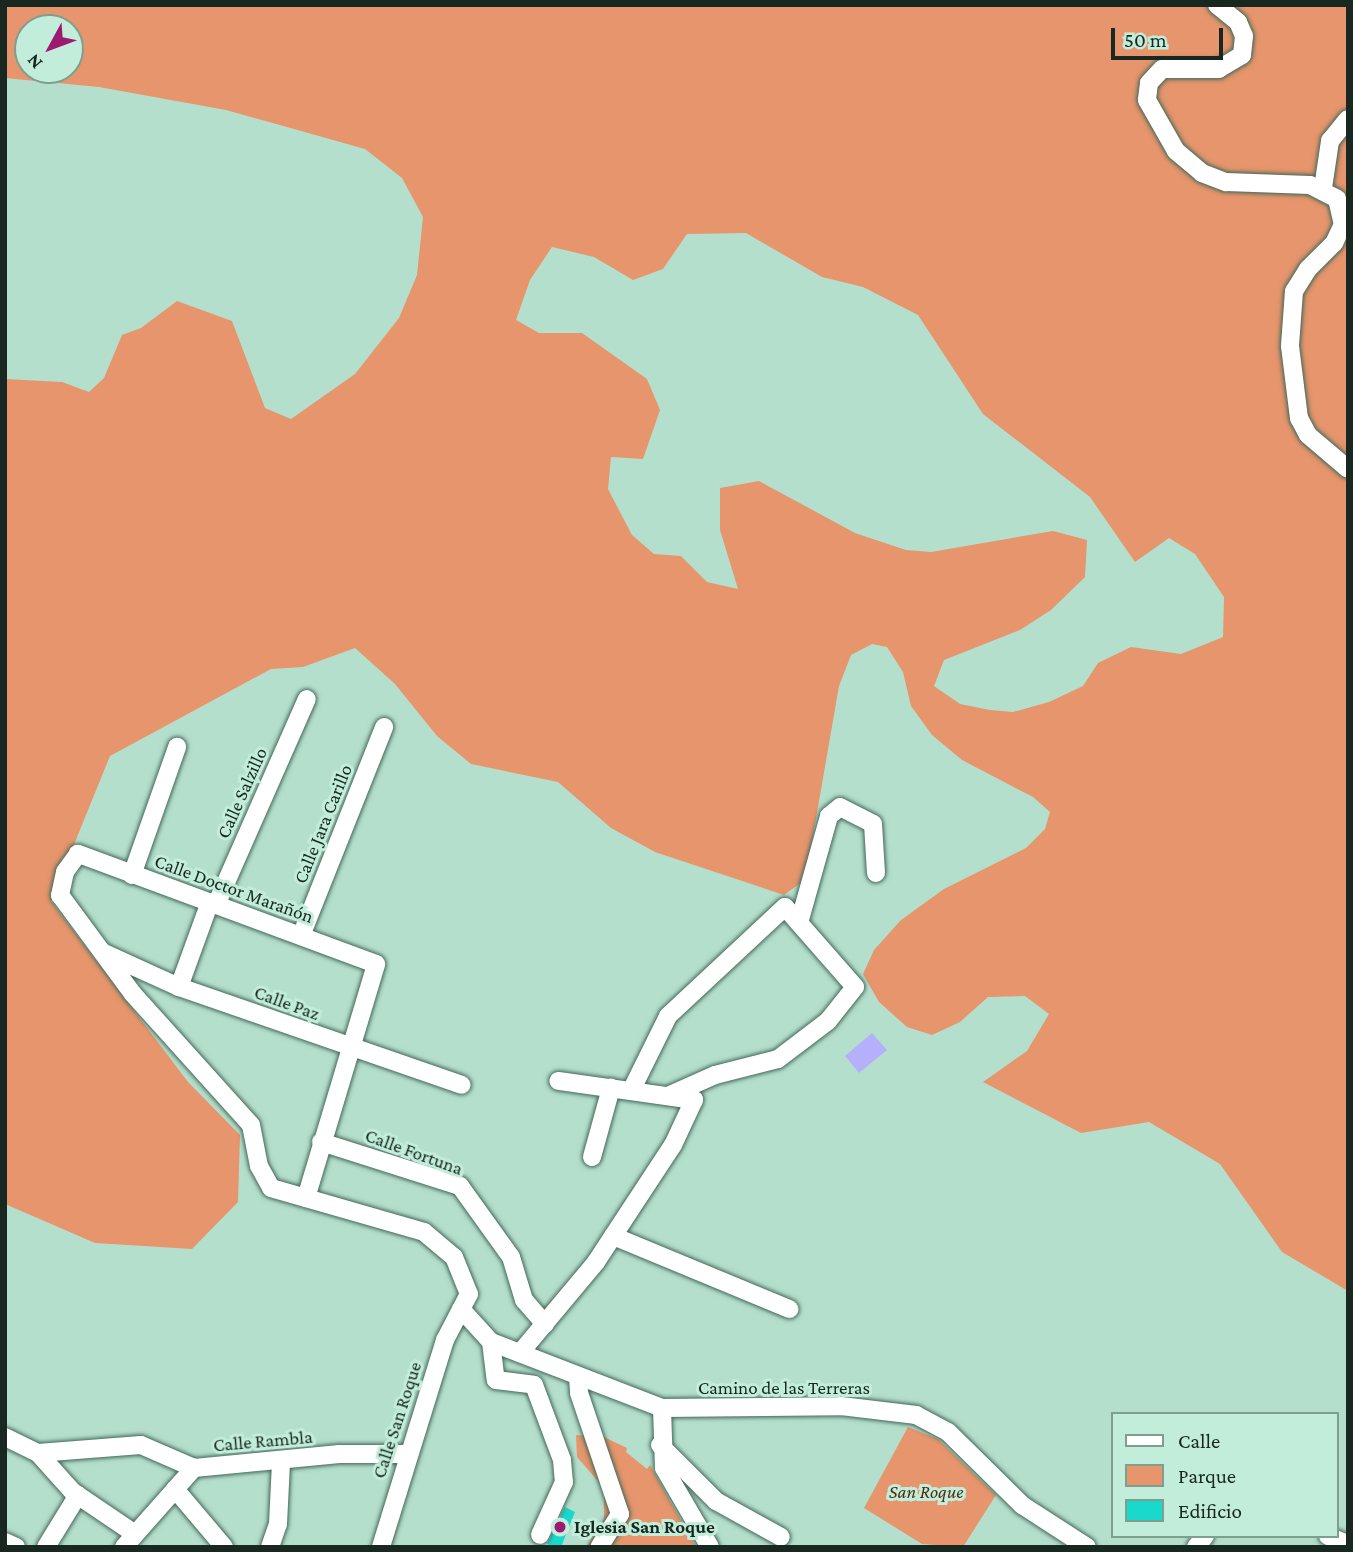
<!DOCTYPE html>
<meta charset="utf-8">
<style>
body{margin:0}
#map{position:relative;width:1353px;height:1552px;overflow:hidden;background:#b5dfcd;font-family:"Crimson Pro",serif}
div>[style]{position:absolute}
.green>*{inset:0;background:#e6956c}
.water>*{inset:0;background:#b5affc}
.building>*{inset:0;background:#18d9cc}
.roads{filter:drop-shadow(0 0 2px #426859) drop-shadow(0 0 2px #426859)}
.street>*{height:18px;margin:-9px;padding:0 9px;transform-origin:9px;border-radius:9px;background:#fff}
.dots>*{width:19px;height:19px;translate:-50% -50%;box-sizing:border-box;border:4px solid #c2edda;border-radius:50%}
span{translate:-50% -50%;white-space:nowrap;text-align:center;line-height:1.15;-webkit-text-stroke:6px #c2edda;paint-order:stroke}
.street-label{font-size:19px;color:#182821}
.park-label{font-size:19px;color:#522a15;font-style:italic}
.poi-label{font-size:19px;color:#182821;font-weight:700}
.left{translate:0 -50%;text-align:left}
.frame{position:absolute;inset:0;border:7px solid #182821;pointer-events:none}
.legend{position:absolute;left:1111px;top:1412px;width:228px;height:126px;box-sizing:border-box;background:#c2edda;border:2px solid #7e9e90;margin:0;padding:9px 12px;list-style:none;font-size:21px;color:#182821}
.legend li{display:flex;align-items:center;gap:14px;height:35px}
.legend b{width:35px;border:2px solid #7e9e90}
.north{position:absolute;left:14px;top:14px;width:70px;height:70px;box-sizing:border-box;background:#c2edda;border:2px solid #7e9e90;border-radius:50%;rotate:229deg;font-size:19px;font-weight:700;line-height:28px;text-align:center;color:#182821}
.north::after{content:'';display:block;margin:auto;width:24px;height:32px;background:#9c1b6e;clip-path:polygon(50% 0,100% 100%,50% 72%,0 100%)}
.scale{position:absolute;left:1111px;top:28px;width:112px;height:32px;box-sizing:border-box;border:4px solid #182821;border-top:0;padding-left:9px;font-size:21px;line-height:24px;white-space:nowrap;color:#182821;-webkit-text-stroke:5px #c2edda;paint-order:stroke}
</style>
<div id="map">
<div class="green">
<div style="clip-path:polygon(evenodd,5px 5px,1348px 5px,1348px 1291px,1282px 1252px,1220px 1164px,1149px 1122px,1081px 1133px,983px 1082px,1027px 1051px,1049px 1014px,1025px 996px,988px 997px,960px 1022px,932px 1035px,907px 1027px,879px 1002px,863px 974px,874px 950px,901px 920px,944px 889px,1026px 848px,1045px 829px,1050px 812px,1033px 797px,962px 760px,932px 735px,911px 706px,903px 672px,887px 647px,872px 644px,851px 655px,839px 686px,810px 853px,802px 882px,784px 895px,655px 852px,611px 828px,558px 782px,471px 764px,437px 736px,395px 684px,355px 648px,303px 667px,271px 669px,110px 756px,51px 901px,188px 1082px,240px 1135px,238px 1202px,192px 1249px,95px 1243px,5px 1204px,5px 379px,62px 382px,89px 392px,104px 378px,122px 335px,141px 328px,177px 301px,232px 321px,265px 408px,291px 419px,355px 374px,399px 318px,417px 275px,423px 217px,402px 178px,365px 149px,226px 110px,99px 87px,5px 78px,5px 5px,28px 28px,70px 28px,70px 70px,28px 70px,28px 28px,5px 5px,746px 233px,822px 277px,863px 287px,918px 315px,983px 414px,1090px 497px,1135px 562px,1169px 538px,1195px 554px,1224px 597px,1223px 637px,1181px 654px,1131px 647px,1098px 663px,1083px 686px,1049px 702px,1013px 712px,990px 710px,960px 704px,934px 686px,944px 660px,1020px 630px,1051px 610px,1085px 577px,1087px 540px,1053px 531px,931px 552px,906px 550px,855px 533px,759px 481px,720px 488px,720px 530px,738px 589px,707px 582px,681px 556px,654px 554px,632px 535px,608px 489px,611px 457px,643px 459px,660px 410px,647px 379px,582px 333px,539px 333px,516px 320px,530px 280px,552px 247px,594px 257px,633px 280px,663px 269px,687px 234px,746px 233px)"></div>
<div style="clip-path:polygon(908px 1427px,938px 1439px,996px 1495px,963px 1547px,922px 1544px,864px 1508px)"></div>
<div style="clip-path:polygon(576px 1435px,604px 1437px,627px 1448px,626px 1452px,647px 1469px,650px 1465px,696px 1547px,586px 1547px,604px 1520px,604px 1488px,577px 1457px)"></div>
</div>
<div class="water">
<div style="clip-path:polygon(872px 1033px,887px 1050px,859px 1073px,845px 1056px)"></div>
</div>
<div class="building">
<div style="clip-path:polygon(565px 1507px,575px 1512px,561px 1547px,555px 1547px,547px 1544px)"></div>
</div>
<div class="roads">
<div class="street">
<div style="left:1217px;top:5px;width:27px;rotate:39deg"></div>
<div style="left:1238px;top:22px;width:15px;rotate:67deg"></div>
<div style="left:1244px;top:36px;width:19px;rotate:96deg"></div>
<div style="left:1242px;top:55px;width:27px;rotate:149deg"></div>
<div style="left:1219px;top:69px;width:57px;rotate:180deg"></div>
<div style="left:1162px;top:69px;width:19px;rotate:133deg"></div>
<div style="left:1149px;top:83px;width:17px;rotate:97deg"></div>
<div style="left:1147px;top:100px;width:59px;rotate:60.4deg"></div>
<div style="left:1176px;top:151px;width:34px;rotate:40deg"></div>
<div style="left:1202px;top:173px;width:26px;rotate:21deg"></div>
<div style="left:1226px;top:182px;width:84px;rotate:2deg"></div>
<div style="left:1310px;top:185px;width:30px;rotate:27deg"></div>
<div style="left:1337px;top:199px;width:26px;rotate:77deg"></div>
<div style="left:1343px;top:224px;width:21px;rotate:115deg"></div>
<div style="left:1334px;top:243px;width:37px;rotate:135deg"></div>
<div style="left:1308px;top:269px;width:26px;rotate:122deg"></div>
<div style="left:1294px;top:291px;width:55px;rotate:94.2deg"></div>
<div style="left:1290px;top:346px;width:73px;rotate:82.9deg"></div>
<div style="left:1299px;top:418px;width:19px;rotate:62deg"></div>
<div style="left:1308px;top:435px;width:52px;rotate:40.4deg"></div>
<div style="left:1323px;top:188px;width:48px;rotate:-81.5deg"></div>
<div style="left:1330px;top:141px;width:28px;rotate:-51deg"></div>
<div style="left:132px;top:875px;width:136px;rotate:-70.6deg"></div>
<div style="left:216px;top:905px;width:225px;rotate:-66.2deg"></div>
<div style="left:799px;top:923px;width:111px;rotate:-74.3deg"></div>
<div style="left:829px;top:816px;width:14px;rotate:-39deg"></div>
<div style="left:840px;top:807px;width:37px;rotate:27deg"></div>
<div style="left:873px;top:824px;width:49px;rotate:86.5deg"></div>
<div style="left:301px;top:936px;width:225px;rotate:-68.3deg"></div>
<div style="left:104px;top:953px;width:82px;rotate:24.4deg"></div>
<div style="left:179px;top:987px;width:299px;rotate:19.1deg"></div>
<div style="left:179px;top:987px;width:90px;rotate:-70deg"></div>
<div style="left:631px;top:1091px;width:84px;rotate:-63.7deg"></div>
<div style="left:668px;top:1016px;width:160px;rotate:-43deg"></div>
<div style="left:785px;top:907px;width:106px;rotate:48.8deg"></div>
<div style="left:855px;top:987px;width:43px;rotate:128.5deg"></div>
<div style="left:828px;top:1021px;width:63px;rotate:142.8deg"></div>
<div style="left:778px;top:1059px;width:65px;rotate:165.7deg"></div>
<div style="left:715px;top:1075px;width:51px;rotate:155.9deg"></div>
<div style="left:321px;top:1142px;width:146px;rotate:17.6deg"></div>
<div style="left:460px;top:1186px;width:87px;rotate:54.3deg"></div>
<div style="left:511px;top:1257px;width:45px;rotate:73.2deg"></div>
<div style="left:524px;top:1300px;width:32px;rotate:49deg"></div>
<div style="left:592px;top:1157px;width:72px;rotate:-74.6deg"></div>
<div style="left:306px;top:1198px;width:244px;rotate:-73.3deg"></div>
<div style="left:376px;top:964px;width:318px;rotate:-159.7deg"></div>
<div style="left:78px;top:854px;width:22px;rotate:126deg"></div>
<div style="left:65px;top:872px;width:24px;rotate:102deg"></div>
<div style="left:60px;top:895px;width:123px;rotate:53.6deg"></div>
<div style="left:133px;top:994px;width:176px;rotate:48deg"></div>
<div style="left:251px;top:1125px;width:42px;rotate:79deg"></div>
<div style="left:259px;top:1166px;width:25px;rotate:61deg"></div>
<div style="left:271px;top:1188px;width:159px;rotate:16deg"></div>
<div style="left:424px;top:1232px;width:39px;rotate:40deg"></div>
<div style="left:454px;top:1257px;width:40px;rotate:68deg"></div>
<div style="left:469px;top:1294px;width:52px;rotate:117.6deg"></div>
<div style="left:445px;top:1340px;width:217px;rotate:107.2deg"></div>
<div style="left:613px;top:1236px;width:191px;rotate:22.5deg"></div>
<div style="left:461px;top:1309px;width:45px;rotate:47.7deg"></div>
<div style="left:491px;top:1342px;width:183px;rotate:21.1deg"></div>
<div style="left:662px;top:1408px;width:179px;rotate:-0.6deg"></div>
<div style="left:841px;top:1406px;width:76px;rotate:6.8deg"></div>
<div style="left:916px;top:1415px;width:36px;rotate:28deg"></div>
<div style="left:948px;top:1432px;width:104px;rotate:44.6deg"></div>
<div style="left:1022px;top:1505px;width:77px;rotate:32.9deg"></div>
<div style="left:491px;top:1342px;width:38px;rotate:83deg"></div>
<div style="left:496px;top:1380px;width:38px;rotate:7deg"></div>
<div style="left:534px;top:1385px;width:80px;rotate:69.5deg"></div>
<div style="left:562px;top:1460px;width:22px;rotate:85deg"></div>
<div style="left:564px;top:1482px;width:58px;rotate:114.4deg"></div>
<div style="left:520px;top:1353px;width:119px;rotate:-50.1deg"></div>
<div style="left:596px;top:1262px;width:140px;rotate:-56.7deg"></div>
<div style="left:673px;top:1145px;width:50px;rotate:-65deg"></div>
<div style="left:694px;top:1100px;width:137px;rotate:-172deg"></div>
<div style="left:578px;top:1377px;width:16px;rotate:86deg"></div>
<div style="left:579px;top:1393px;width:128px;rotate:71.3deg"></div>
<div style="left:620px;top:1514px;width:39px;rotate:122deg"></div>
<div style="left:662px;top:1408px;width:60px;rotate:88.1deg"></div>
<div style="left:664px;top:1468px;width:91px;rotate:59.8deg"></div>
<div style="left:5px;top:1437px;width:37px;rotate:26deg"></div>
<div style="left:38px;top:1453px;width:103px;rotate:-4.4deg"></div>
<div style="left:141px;top:1445px;width:58px;rotate:23.5deg"></div>
<div style="left:194px;top:1468px;width:146px;rotate:-5.5deg"></div>
<div style="left:339px;top:1454px;width:68px"></div>
<div style="left:660px;top:1445px;width:79px;rotate:45deg"></div>
<div style="left:716px;top:1501px;width:74px;rotate:29deg"></div>
<div style="left:38px;top:1453px;width:52px;rotate:48.1deg"></div>
<div style="left:73px;top:1492px;width:75px;rotate:34.1deg"></div>
<div style="left:175px;top:1489px;width:76px;rotate:49.8deg"></div>
<div style="left:1328px;top:1536px;width:22px;rotate:22deg"></div>
<div style="left:5px;top:1542px;width:12px;rotate:24deg"></div>
<div style="left:46px;top:1547px;width:61px;rotate:-58.4deg"></div>
<div style="left:124px;top:1547px;width:106px;rotate:-48.5deg"></div>
<div style="left:270px;top:1547px;width:24px;rotate:-71deg"></div>
<div style="left:278px;top:1524px;width:61px;rotate:-87.2deg"></div>
<div style="left:1196px;top:1547px;width:14px;rotate:-51deg"></div>
</div>
</div>
<div class="dots">
<div style="left:560px;top:1527px;background:#9c1b6e"></div>
</div>
<div class="street-label">
<span style="left:242px;top:793px;rotate:-66deg">Calle Salzillo</span>
<span style="left:323px;top:824px;rotate:-68deg">Calle Jara Carillo</span>
<span style="left:234px;top:889px;rotate:20deg">Calle Doctor Marañón</span>
<span style="left:287px;top:1003px;rotate:20deg">Calle Paz</span>
<span style="left:414px;top:1152px;rotate:20deg">Calle Fortuna</span>
<span style="left:784px;top:1388px">Camino de las Terreras</span>
<span style="left:397px;top:1420px;rotate:-72deg">Calle San Roque</span>
<span style="left:263px;top:1441px;rotate:-5deg">Calle Rambla</span>
</div>
<div class="park-label">
<span style="left:926px;top:1492px">San Roque</span>
</div>
<div class="poi-label">
<span class="left" style="left:574px;top:1527px">Iglesia San Roque</span>
</div>
<div class="frame"></div>
<ul class="legend">
<li><b style="height:9px;background:#fff"></b>Calle</li>
<li><b style="height:19px;background:#e6956c"></b>Parque</li>
<li><b style="height:19px;background:#18d9cc"></b>Edificio</li>
</ul>
<div class="north">N</div>
<div class="scale">50 m</div>
</div>
